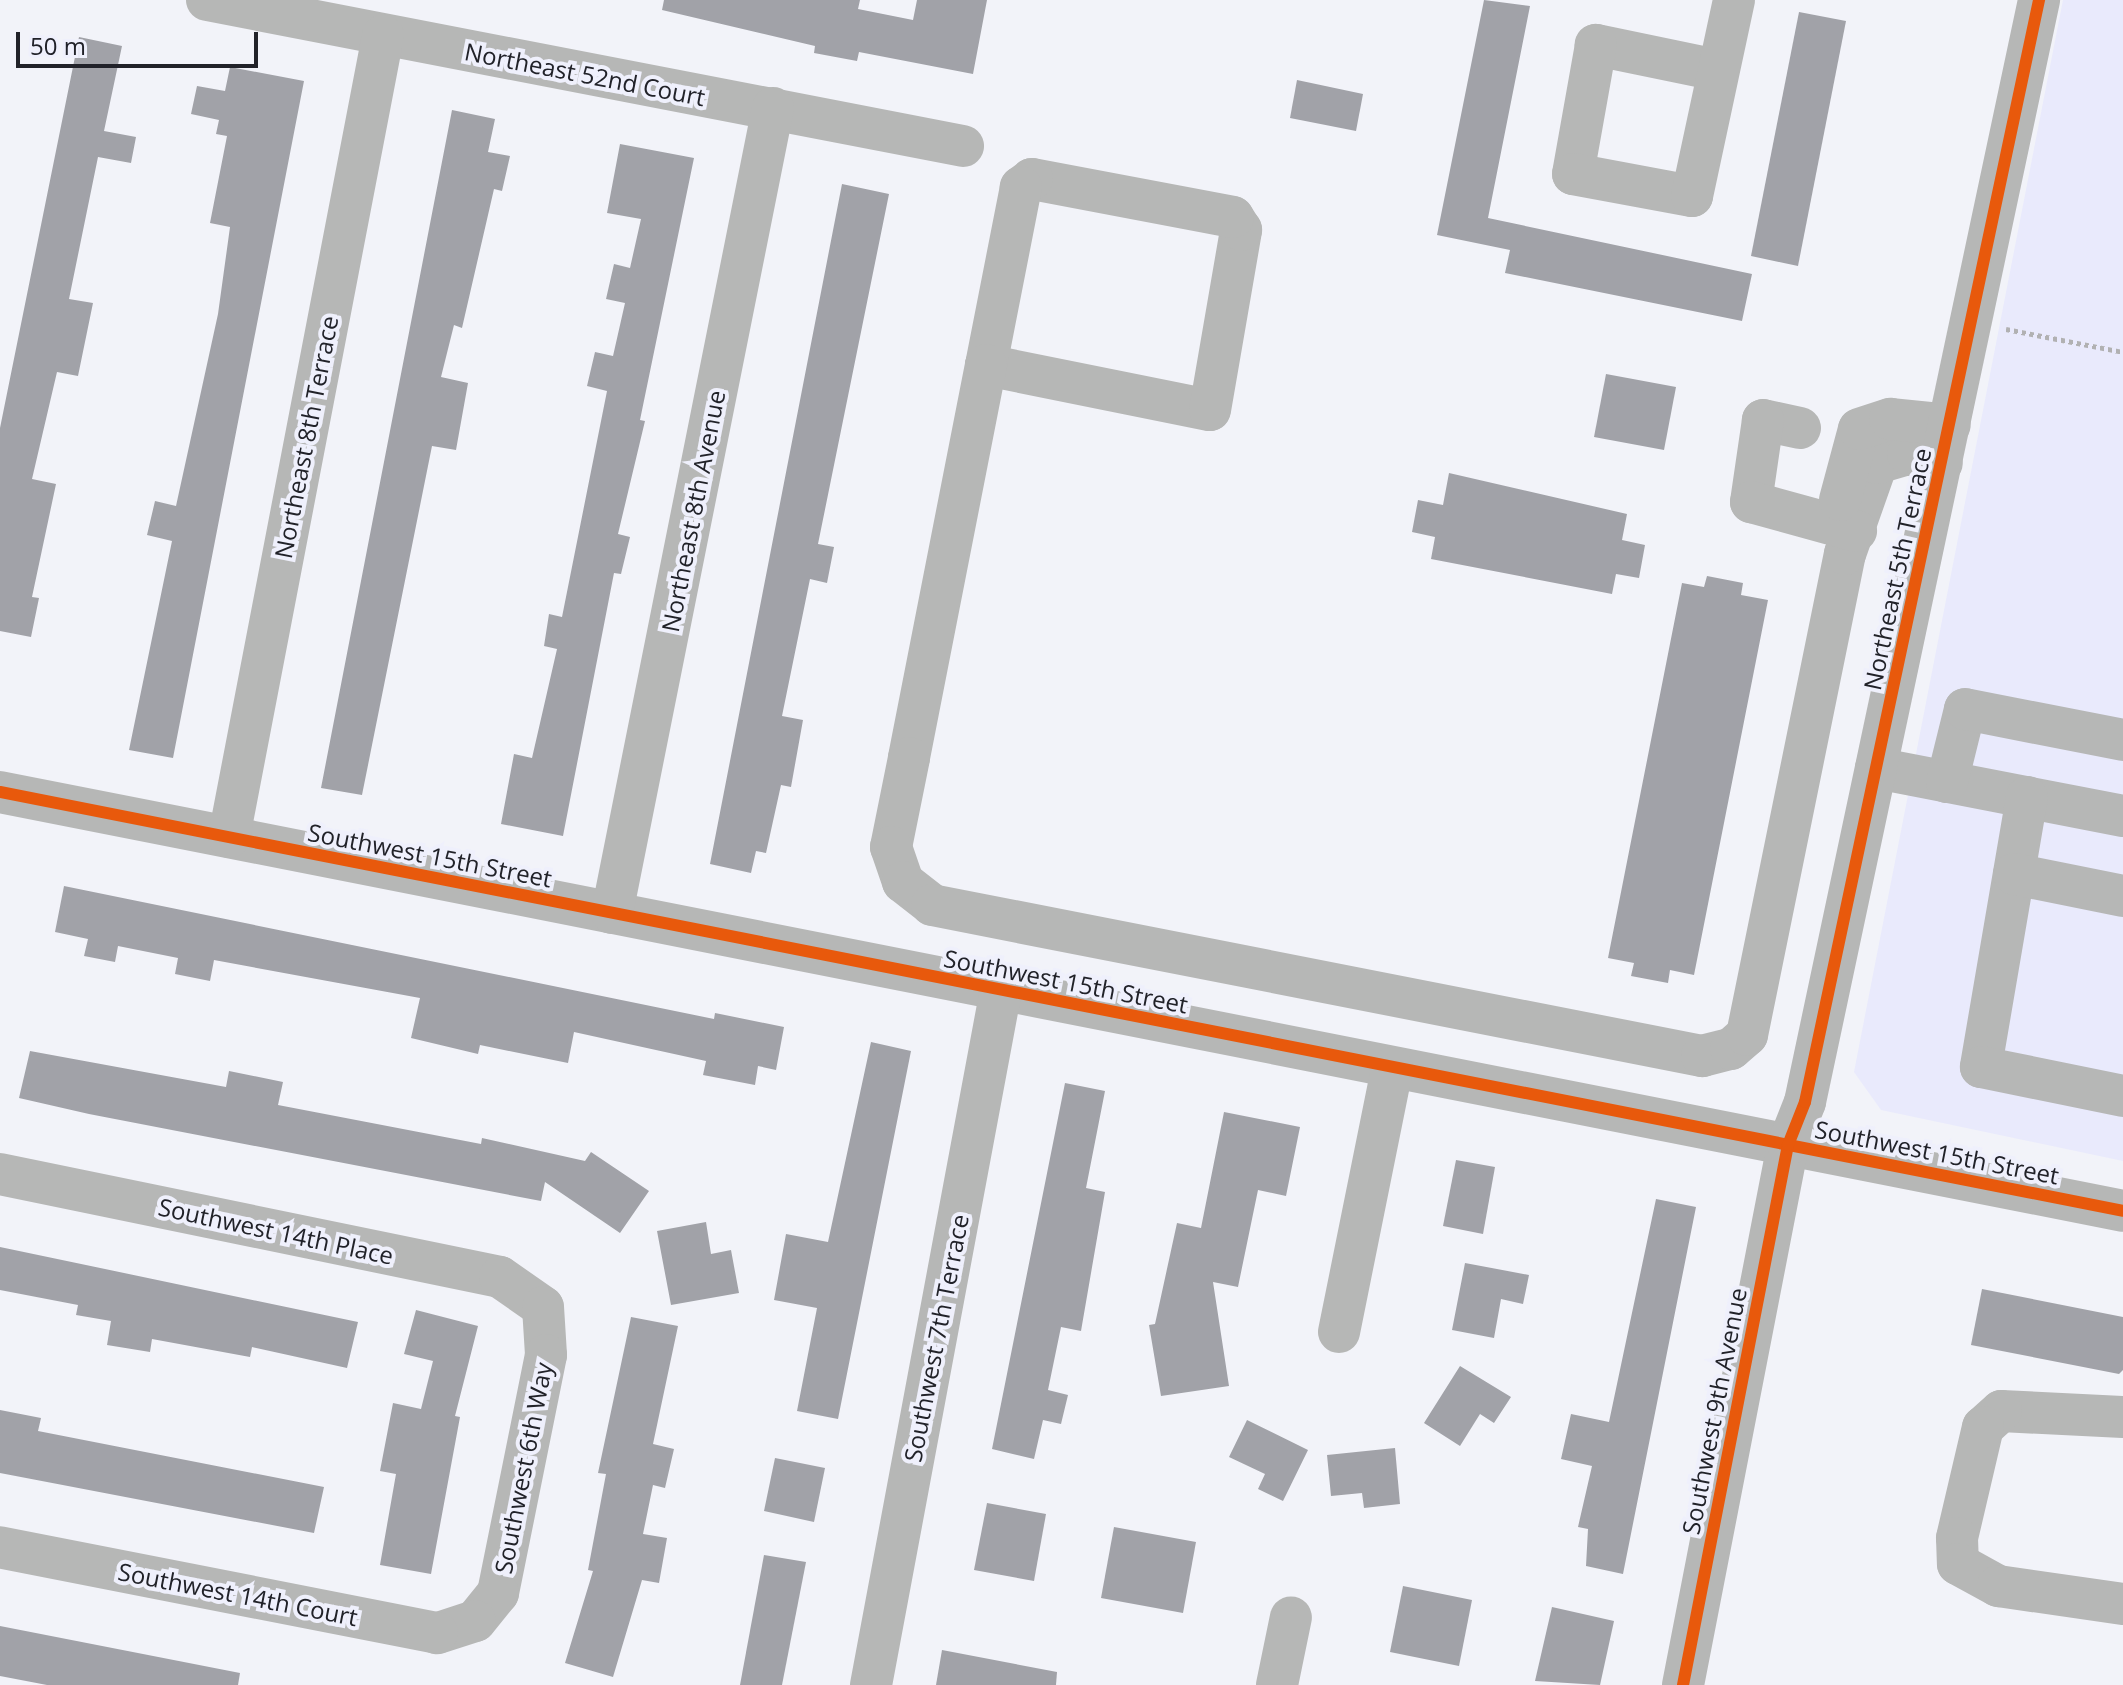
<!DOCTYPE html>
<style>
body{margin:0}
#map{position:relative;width:2123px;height:1685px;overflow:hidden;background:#f2f3f9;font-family:"Open Sans",sans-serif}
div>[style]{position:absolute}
.built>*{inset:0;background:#e9eafc}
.building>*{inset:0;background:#a1a2a8}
.path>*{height:5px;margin-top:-2.5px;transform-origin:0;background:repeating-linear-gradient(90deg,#b1b1b2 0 4px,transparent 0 8px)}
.minor>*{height:42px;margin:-21px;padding:0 21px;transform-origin:21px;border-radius:21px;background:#b6b7b6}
.cycleway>*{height:12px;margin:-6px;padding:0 6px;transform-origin:6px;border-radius:6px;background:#e8590c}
span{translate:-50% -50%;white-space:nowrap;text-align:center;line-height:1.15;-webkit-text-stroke:8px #eff0fc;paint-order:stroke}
.street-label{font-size:24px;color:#212229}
.scale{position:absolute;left:16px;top:32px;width:242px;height:36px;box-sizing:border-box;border:4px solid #212229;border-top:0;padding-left:10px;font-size:24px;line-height:28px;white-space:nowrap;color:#212229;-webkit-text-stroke:6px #eff0fc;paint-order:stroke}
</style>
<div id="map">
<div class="built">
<div style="clip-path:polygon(2063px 0,2123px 0,2123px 1161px,1881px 1110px,1854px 1072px)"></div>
</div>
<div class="building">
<div style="clip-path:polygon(664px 0,860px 0,858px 9px,913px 20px,917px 0,987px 0,973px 74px,859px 52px,857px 61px,814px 53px,815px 46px,662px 10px)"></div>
<div style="clip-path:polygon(1484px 0,1530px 6px,1488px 218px,1752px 274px,1742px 321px,1505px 273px,1510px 250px,1437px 235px)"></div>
<div style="clip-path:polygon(1799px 12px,1846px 21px,1798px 266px,1751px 256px)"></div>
<div style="clip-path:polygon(79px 37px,122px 46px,104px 131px,136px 137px,131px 163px,98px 157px,69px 299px,93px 303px,78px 376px,57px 372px,32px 479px,56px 484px,32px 597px,39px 598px,31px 637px,0 631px,0 428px)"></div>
<div style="clip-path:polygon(230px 67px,304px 81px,173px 758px,129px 750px,172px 541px,147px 535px,155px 501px,176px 506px,218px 314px,230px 227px,210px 223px,227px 136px,216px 134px,219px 120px,191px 114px,197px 86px,225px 91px)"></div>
<div style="clip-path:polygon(1297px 80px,1363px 94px,1356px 131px,1290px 118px)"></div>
<div style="clip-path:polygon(452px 110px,495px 119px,488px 152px,510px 156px,502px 191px,494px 189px,462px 328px,454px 325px,441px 377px,468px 383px,456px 450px,432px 446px,362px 795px,321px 788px)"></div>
<div style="clip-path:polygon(620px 144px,694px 158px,640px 420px,645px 421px,618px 534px,630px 537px,621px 574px,614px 573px,563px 836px,501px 824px,514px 754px,532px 758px,557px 649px,544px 646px,549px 614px,562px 617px,607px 391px,587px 386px,595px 352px,613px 356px,625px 303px,606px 299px,614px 264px,630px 268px,641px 219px,607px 213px)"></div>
<div style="clip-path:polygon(842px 184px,889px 194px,818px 544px,834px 547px,827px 583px,810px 579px,782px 716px,803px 720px,791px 787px,781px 785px,766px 853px,756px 851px,751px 873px,710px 864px)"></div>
<div style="clip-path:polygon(1606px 374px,1676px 387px,1664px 450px,1594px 437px)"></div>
<div style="clip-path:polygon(1449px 473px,1627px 514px,1622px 540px,1645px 545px,1639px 578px,1616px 574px,1612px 594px,1431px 559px,1435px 537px,1412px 532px,1418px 500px,1443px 505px)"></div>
<div style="clip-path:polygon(1707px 576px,1743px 583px,1741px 595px,1768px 600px,1694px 975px,1670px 970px,1668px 983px,1631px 976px,1634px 963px,1608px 958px,1682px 583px,1704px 587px)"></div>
<div style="clip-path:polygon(64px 886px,714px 1019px,715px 1013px,784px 1027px,776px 1070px,758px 1066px,755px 1085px,703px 1075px,706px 1061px,574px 1032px,568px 1063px,480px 1045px,478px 1054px,411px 1038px,420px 998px,214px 960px,210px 981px,175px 974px,178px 958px,118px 946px,115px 962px,84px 956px,88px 939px,55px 932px)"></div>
<div style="clip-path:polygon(871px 1042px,911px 1051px,838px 1419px,797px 1411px,817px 1308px,774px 1300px,786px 1234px,828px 1242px)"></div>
<div style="clip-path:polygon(30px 1051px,226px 1087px,229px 1071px,283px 1082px,278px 1105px,481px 1144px,482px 1138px,585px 1161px,591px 1152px,649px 1191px,620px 1233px,545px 1182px,541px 1201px,89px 1114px,19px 1098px)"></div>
<div style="clip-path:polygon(1065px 1083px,1105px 1091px,1086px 1188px,1105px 1192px,1081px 1331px,1061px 1327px,1048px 1390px,1068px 1395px,1061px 1424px,1043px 1420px,1034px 1459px,992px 1449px)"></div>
<div style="clip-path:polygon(1224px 1112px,1300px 1127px,1286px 1196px,1258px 1190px,1238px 1287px,1213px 1282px,1229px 1386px,1161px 1396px,1149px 1325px,1155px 1324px,1177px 1223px,1201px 1228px)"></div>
<div style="clip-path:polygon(1456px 1160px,1495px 1167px,1483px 1234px,1443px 1226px)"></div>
<div style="clip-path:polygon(1656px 1199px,1696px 1207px,1623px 1574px,1586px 1566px,1588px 1529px,1578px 1527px,1592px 1466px,1561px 1459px,1571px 1414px,1609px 1422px)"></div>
<div style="clip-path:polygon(706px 1222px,711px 1254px,731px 1250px,739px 1293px,671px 1305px,657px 1231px)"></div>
<div style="clip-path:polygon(0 1247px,358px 1322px,347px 1368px,252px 1347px,250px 1357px,152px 1339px,150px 1352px,107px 1345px,111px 1321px,76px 1315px,78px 1305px,0 1290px)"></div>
<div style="clip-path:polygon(1465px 1263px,1529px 1275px,1523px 1304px,1501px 1299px,1494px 1338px,1452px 1330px)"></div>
<div style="clip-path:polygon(1982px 1289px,2123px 1317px,2123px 1370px,2119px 1374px,1971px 1345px)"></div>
<div style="clip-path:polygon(416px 1310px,478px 1326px,455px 1416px,460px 1417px,431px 1574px,380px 1565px,396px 1474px,380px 1471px,393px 1403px,421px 1409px,433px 1361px,404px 1354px)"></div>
<div style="clip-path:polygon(631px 1317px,678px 1326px,653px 1444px,674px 1449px,665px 1488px,653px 1485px,643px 1534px,667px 1538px,659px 1583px,642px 1580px,613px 1677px,565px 1663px,593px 1571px,588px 1570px,606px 1474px,598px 1473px)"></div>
<div style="clip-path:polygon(1460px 1366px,1511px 1397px,1494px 1423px,1480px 1414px,1460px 1446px,1424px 1423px)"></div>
<div style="clip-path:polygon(0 1410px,41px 1418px,38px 1431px,324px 1487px,314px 1533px,0 1473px)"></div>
<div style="clip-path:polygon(1247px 1420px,1308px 1450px,1283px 1501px,1258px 1489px,1265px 1474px,1229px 1457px)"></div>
<div style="clip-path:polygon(1395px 1448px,1400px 1504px,1364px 1508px,1362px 1493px,1331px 1496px,1327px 1455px)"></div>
<div style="clip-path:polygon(775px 1458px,825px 1468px,814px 1522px,764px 1511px)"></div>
<div style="clip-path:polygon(987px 1503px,1046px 1514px,1034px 1581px,974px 1570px)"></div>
<div style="clip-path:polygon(1114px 1527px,1196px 1542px,1183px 1613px,1101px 1598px)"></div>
<div style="clip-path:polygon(764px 1555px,806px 1562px,782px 1685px,740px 1685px)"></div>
<div style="clip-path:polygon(1403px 1586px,1472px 1600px,1459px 1666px,1390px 1652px)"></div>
<div style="clip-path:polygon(1552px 1607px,1614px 1621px,1600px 1685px,1535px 1681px)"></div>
<div style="clip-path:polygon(0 1626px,240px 1673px,238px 1685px,47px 1685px,0 1676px)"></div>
<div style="clip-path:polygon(942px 1650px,1057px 1672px,1056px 1685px,936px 1685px)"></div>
</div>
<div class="path">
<div style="left:2006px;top:329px;width:119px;rotate:11.1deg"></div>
</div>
<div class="minor">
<div style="left:207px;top:0;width:770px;rotate:10.93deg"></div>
<div style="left:1717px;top:70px;width:124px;rotate:-168.3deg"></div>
<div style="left:1596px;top:45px;width:131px;rotate:100.1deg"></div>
<div style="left:1573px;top:174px;width:121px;rotate:10.5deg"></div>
<div style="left:1692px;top:196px;width:200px;rotate:-77.9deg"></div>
<div style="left:986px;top:365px;width:228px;rotate:11.4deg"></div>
<div style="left:1210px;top:410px;width:183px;rotate:-80.2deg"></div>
<div style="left:1241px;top:230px;width:15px;rotate:-122deg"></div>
<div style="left:1233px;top:217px;width:205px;rotate:-169.3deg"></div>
<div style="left:1032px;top:179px;width:14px;rotate:144deg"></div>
<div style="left:1021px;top:187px;width:181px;rotate:101.1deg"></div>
<div style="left:986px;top:365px;width:400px;rotate:101.1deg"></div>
<div style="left:909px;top:758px;width:91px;rotate:101.4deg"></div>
<div style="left:891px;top:847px;width:37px;rotate:71deg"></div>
<div style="left:903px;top:882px;width:37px;rotate:38deg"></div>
<div style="left:932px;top:905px;width:785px;rotate:11.1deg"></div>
<div style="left:1702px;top:1056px;width:30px;rotate:-14deg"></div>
<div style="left:1731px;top:1049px;width:21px;rotate:-41deg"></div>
<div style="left:1747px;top:1035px;width:491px;rotate:-78.5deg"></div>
<div style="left:1845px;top:554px;width:96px;rotate:-70.6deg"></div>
<div style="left:1877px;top:463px;width:32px;rotate:-16deg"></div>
<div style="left:1908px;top:454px;width:35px;rotate:15deg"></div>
<div style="left:1800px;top:428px;width:38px;rotate:-168deg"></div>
<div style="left:1763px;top:420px;width:83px;rotate:98.3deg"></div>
<div style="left:1751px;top:502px;width:109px;rotate:15.4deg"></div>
<div style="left:1840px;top:500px;width:73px;rotate:-75deg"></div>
<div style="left:1859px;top:429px;width:33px;rotate:-18deg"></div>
<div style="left:1890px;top:419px;width:60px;rotate:5.7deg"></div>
<div style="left:1876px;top:768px;width:252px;rotate:11deg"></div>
<div style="left:1947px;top:782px;width:75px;rotate:-76.1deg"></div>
<div style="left:1965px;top:709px;width:161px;rotate:11.1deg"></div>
<div style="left:0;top:792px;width:2164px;rotate:11.16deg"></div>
<div style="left:2027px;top:797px;width:274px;rotate:99.7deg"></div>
<div style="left:1981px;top:1067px;width:145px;rotate:11.5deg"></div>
<div style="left:229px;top:837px;width:816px;rotate:-79.12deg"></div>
<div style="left:2014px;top:874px;width:111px;rotate:11.4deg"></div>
<div style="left:612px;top:913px;width:821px;rotate:-78.69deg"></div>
<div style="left:0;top:1174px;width:510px;rotate:11.64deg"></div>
<div style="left:500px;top:1277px;width:52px;rotate:34.9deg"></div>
<div style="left:543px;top:1307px;width:48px;rotate:86.4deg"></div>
<div style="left:546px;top:1355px;width:243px;rotate:101.4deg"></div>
<div style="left:498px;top:1593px;width:36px;rotate:129deg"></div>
<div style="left:475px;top:1621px;width:40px;rotate:162deg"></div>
<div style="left:437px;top:1633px;width:445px;rotate:-168.9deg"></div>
<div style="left:1339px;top:1332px;width:269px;rotate:-78.6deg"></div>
<div style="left:2123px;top:1417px;width:122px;rotate:-177.2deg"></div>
<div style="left:2001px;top:1411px;width:24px;rotate:138deg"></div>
<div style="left:1983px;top:1427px;width:114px;rotate:103.2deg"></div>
<div style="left:1957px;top:1538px;width:26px;rotate:88deg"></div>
<div style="left:1958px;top:1564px;width:46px;rotate:28.8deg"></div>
<div style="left:1998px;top:1586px;width:126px;rotate:8.2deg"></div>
<div style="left:871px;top:1685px;width:707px;rotate:-79.41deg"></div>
<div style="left:1277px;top:1685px;width:69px;rotate:-78.4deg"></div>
<div style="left:1683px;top:1685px;width:550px;rotate:-79deg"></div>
<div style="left:1788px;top:1145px;width:46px;rotate:-68.4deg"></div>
<div style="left:1805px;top:1102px;width:1127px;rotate:-78.01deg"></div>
</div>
<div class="cycleway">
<div style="left:0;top:792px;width:2164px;rotate:11.16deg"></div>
<div style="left:1683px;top:1685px;width:550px;rotate:-79deg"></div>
<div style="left:1788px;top:1145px;width:46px;rotate:-68.4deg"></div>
<div style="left:1805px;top:1102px;width:1127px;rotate:-78.01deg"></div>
</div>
<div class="street-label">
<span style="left:585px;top:74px;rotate:11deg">Northeast 52nd Court</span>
<span style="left:306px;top:437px;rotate:-79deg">Northeast 8th Terrace</span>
<span style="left:693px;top:511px;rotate:-79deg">Northeast 8th Avenue</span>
<span style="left:1897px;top:569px;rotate:-78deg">Northeast 5th Terrace</span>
<span style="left:430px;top:855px;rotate:11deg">Southwest 15th Street</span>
<span style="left:1066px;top:981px;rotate:11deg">Southwest 15th Street</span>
<span style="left:1937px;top:1152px;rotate:11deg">Southwest 15th Street</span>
<span style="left:276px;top:1231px;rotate:12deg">Southwest 14th Place</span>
<span style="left:936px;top:1338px;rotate:-79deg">Southwest 7th Terrace</span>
<span style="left:1714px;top:1411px;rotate:-79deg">Southwest 9th Avenue</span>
<span style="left:523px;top:1468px;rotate:-79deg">Southwest 6th Way</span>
<span style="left:238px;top:1594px;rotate:11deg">Southwest 14th Court</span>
</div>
<div class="scale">50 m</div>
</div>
